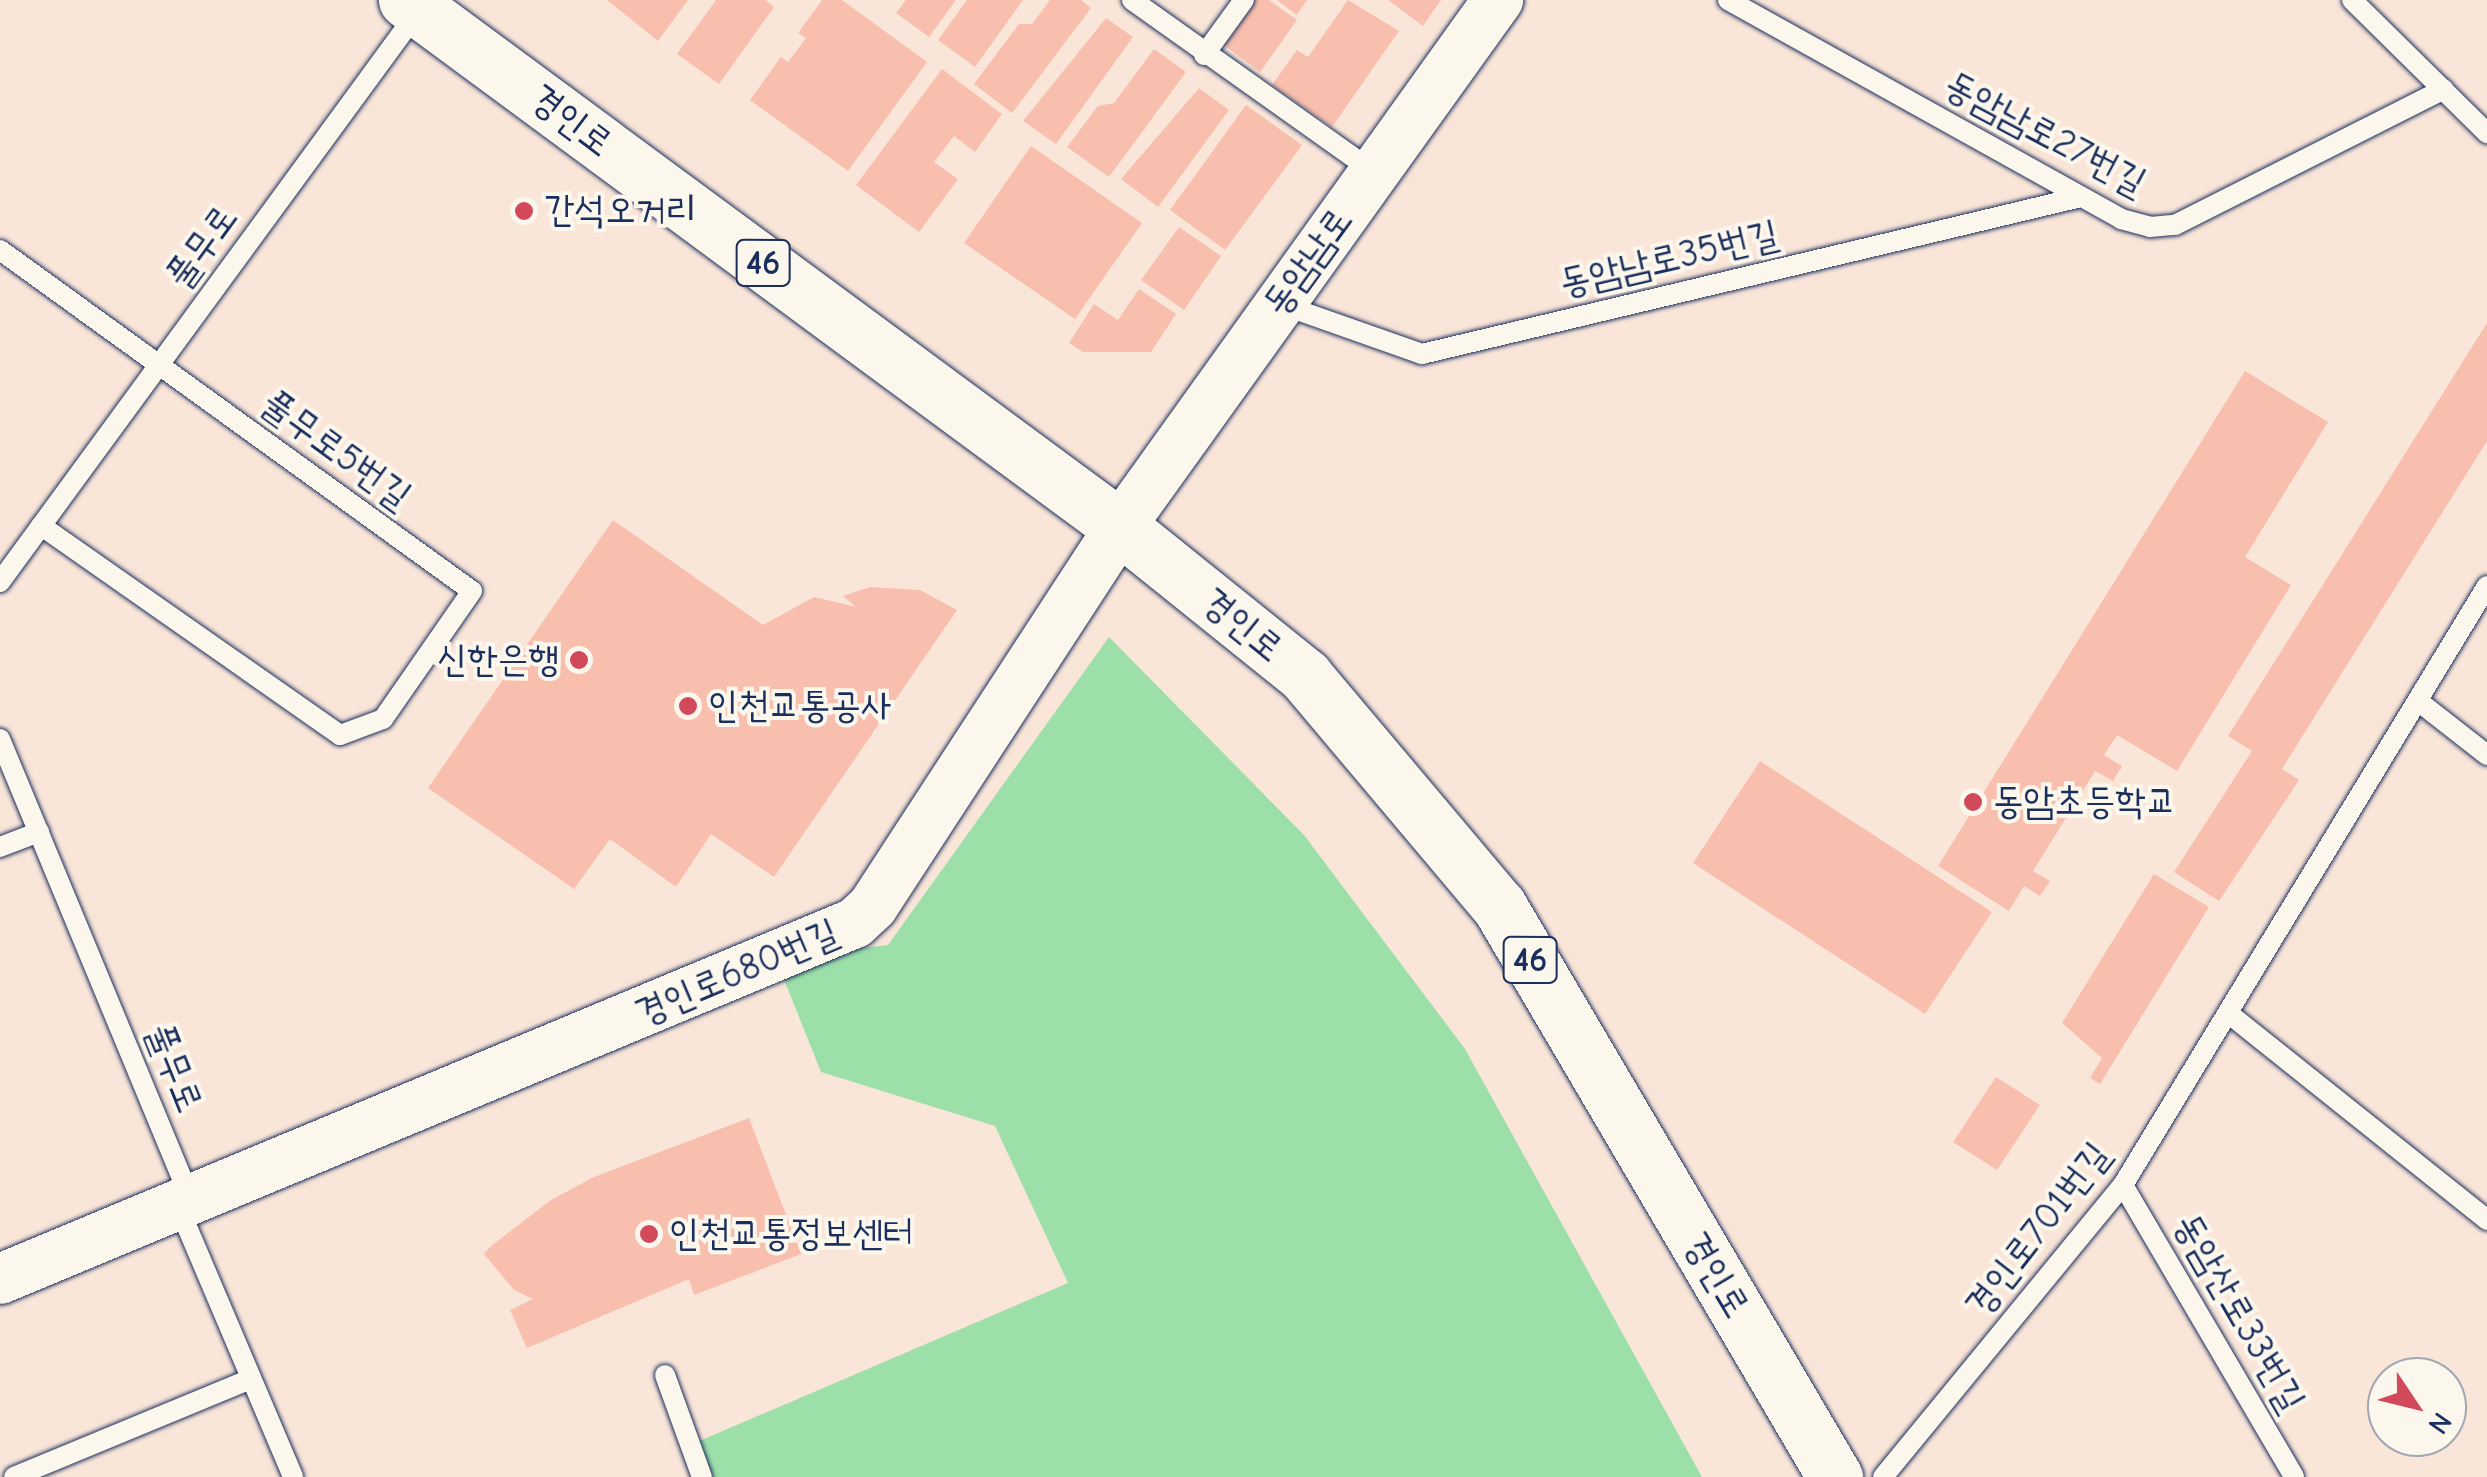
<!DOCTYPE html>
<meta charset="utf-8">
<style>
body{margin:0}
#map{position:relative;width:2487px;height:1477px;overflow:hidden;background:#fae6d9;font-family:"Comic Neue","Poor Story",sans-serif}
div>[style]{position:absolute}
.green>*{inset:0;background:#9ddfa9}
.building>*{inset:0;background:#f8bfae}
.roads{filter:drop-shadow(0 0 2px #1b2f5e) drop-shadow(0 0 2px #1b2f5e)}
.service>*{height:20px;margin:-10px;padding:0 10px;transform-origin:10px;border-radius:10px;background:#fbf7ec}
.tertiary>*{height:50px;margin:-25px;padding:0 25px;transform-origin:25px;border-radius:25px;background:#fbf7ec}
.primary>*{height:55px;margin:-27.5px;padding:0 27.5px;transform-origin:27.5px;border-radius:27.5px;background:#fbf7ec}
.dots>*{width:28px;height:28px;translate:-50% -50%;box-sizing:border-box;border:5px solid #fbf7ec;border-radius:50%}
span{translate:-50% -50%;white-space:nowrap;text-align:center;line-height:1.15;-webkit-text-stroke:8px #fbf7ec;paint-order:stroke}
.shield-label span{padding:2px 8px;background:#fbf7ec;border:2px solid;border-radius:8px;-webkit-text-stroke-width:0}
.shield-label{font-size:35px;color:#1b2f5e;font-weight:700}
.street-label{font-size:38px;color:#1b2f5e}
.poi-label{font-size:38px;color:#1b2f5e}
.left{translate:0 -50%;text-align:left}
.right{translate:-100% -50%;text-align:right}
.north{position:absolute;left:2367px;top:1357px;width:100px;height:100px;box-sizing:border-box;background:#fbf7ec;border:2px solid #a1a7b3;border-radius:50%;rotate:125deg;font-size:28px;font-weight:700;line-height:40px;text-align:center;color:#1b2f5e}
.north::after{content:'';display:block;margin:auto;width:35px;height:45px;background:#d1495b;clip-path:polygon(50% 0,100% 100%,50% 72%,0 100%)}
</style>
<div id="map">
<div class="green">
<div style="clip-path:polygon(1109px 637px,1304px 835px,1465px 1049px,1702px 1477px,702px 1477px,690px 1445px,1068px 1283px,995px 1126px,821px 1072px,775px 957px,888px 945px)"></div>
</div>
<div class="building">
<div style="clip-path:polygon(607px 0,688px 0,658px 41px)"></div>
<div style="clip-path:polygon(716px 0,765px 0,774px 7px,719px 84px,677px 54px)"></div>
<div style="clip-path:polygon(822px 0,842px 0,927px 62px,848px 171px,750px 100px,781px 57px,788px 62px,806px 38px,798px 33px)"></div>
<div style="clip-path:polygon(906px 0,956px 0,929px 37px,896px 13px)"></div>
<div style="clip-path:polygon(967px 0,1023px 0,975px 67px,938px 40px)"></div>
<div style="clip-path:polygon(1050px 0,1081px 0,1091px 8px,1012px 113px,974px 84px,1019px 24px,1032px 24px)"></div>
<div style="clip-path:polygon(1253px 0,1269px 0,1297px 20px,1260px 72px,1221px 43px)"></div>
<div style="clip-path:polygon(1277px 0,1307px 0,1297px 15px)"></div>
<div style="clip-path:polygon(1348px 0,1399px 31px,1332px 127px,1272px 85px,1297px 50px,1308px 57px)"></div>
<div style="clip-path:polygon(1388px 0,1441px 0,1423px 26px)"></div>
<div style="clip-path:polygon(1106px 18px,1133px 37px,1056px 144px,1023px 121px)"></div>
<div style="clip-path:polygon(1154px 49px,1186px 72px,1109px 177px,1067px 147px,1098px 106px,1114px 103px)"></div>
<div style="clip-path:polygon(942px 69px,1002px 114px,975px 152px,954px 136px,934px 162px,958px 179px,919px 232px,856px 185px)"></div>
<div style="clip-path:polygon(1199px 88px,1229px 110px,1158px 207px,1121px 179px)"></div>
<div style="clip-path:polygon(1246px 105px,1302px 145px,1225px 250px,1170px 210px)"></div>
<div style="clip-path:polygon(1031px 146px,1142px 223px,1075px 319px,964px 243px)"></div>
<div style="clip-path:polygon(1179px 227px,1221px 256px,1184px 310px,1141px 280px)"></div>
<div style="clip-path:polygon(1139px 289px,1176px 314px,1151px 352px,1083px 352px,1069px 343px,1094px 304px,1118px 320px)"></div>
<div style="clip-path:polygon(2487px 323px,2487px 441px,2282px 769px,2299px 780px,2219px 901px,2174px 872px,2252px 751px,2228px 736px)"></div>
<div style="clip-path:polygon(2245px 371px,2328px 422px,2245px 557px,2291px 585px,2177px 771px,2117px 735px,2104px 755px,2122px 766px,2113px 781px,2095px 771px,2033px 871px,2050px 881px,2040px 896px,2024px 886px,2009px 911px,1938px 866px)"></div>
<div style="clip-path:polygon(613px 520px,763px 625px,814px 597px,856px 607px,843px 596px,870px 587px,920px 590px,957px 610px,774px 877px,711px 834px,676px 887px,610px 839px,574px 889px,428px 788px)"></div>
<div style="clip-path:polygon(1760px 761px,1992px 912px,1925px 1014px,1693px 863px)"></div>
<div style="clip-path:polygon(2154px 874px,2209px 907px,2100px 1084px,2090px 1078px,2102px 1058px,2062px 1023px)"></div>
<div style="clip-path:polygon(1996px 1077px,2040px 1105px,1997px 1170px,1953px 1142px)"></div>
<div style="clip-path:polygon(749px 1118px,801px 1254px,694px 1295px,689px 1279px,527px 1348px,510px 1310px,533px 1299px,514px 1290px,484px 1254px,491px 1246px,551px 1200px,594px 1177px)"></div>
</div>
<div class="roads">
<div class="service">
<div style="left:1132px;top:0;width:297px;rotate:35.4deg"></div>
<div style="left:1728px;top:0;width:450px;rotate:29.1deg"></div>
<div style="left:2121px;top:219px;width:30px;rotate:15deg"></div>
<div style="left:2150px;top:227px;width:25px;rotate:-5deg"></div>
<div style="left:2175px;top:225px;width:301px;rotate:-26.8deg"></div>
<div style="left:2352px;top:0;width:190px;rotate:44.6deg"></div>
<div style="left:1204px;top:55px;width:68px;rotate:-54deg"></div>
<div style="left:0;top:250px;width:582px;rotate:35.85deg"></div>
<div style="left:472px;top:591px;width:156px;rotate:124.8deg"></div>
<div style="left:383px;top:719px;width:46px;rotate:159.6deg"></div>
<div style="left:340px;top:735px;width:365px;rotate:-145deg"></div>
<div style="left:1280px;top:304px;width:151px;rotate:19.4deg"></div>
<div style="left:1422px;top:354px;width:677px;rotate:-13.4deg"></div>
<div style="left:0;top:582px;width:709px;rotate:-53.78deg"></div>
<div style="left:2418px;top:701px;width:88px;rotate:38deg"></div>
<div style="left:0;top:739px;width:500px;rotate:67.5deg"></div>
<div style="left:0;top:847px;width:42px;rotate:-21deg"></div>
<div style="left:2228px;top:1013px;width:332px;rotate:38.6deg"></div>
<div style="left:2123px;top:1185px;width:338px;rotate:59.6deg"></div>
<div style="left:179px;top:1208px;width:292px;rotate:67deg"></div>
<div style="left:665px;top:1375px;width:109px;rotate:70.1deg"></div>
<div style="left:14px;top:1477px;width:256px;rotate:-22.5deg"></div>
<div style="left:1883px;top:1477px;width:378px;rotate:-50.6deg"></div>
<div style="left:2123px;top:1185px;width:701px;rotate:-58.71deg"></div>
</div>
<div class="tertiary">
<div style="left:0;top:1279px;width:926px;rotate:-22.61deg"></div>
<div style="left:855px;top:923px;width:25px;rotate:-43deg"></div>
<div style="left:873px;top:906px;width:452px;rotate:-56.9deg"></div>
<div style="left:1120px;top:527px;width:649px;rotate:-54.35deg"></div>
</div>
<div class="primary">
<div style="left:406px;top:0;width:887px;rotate:36.43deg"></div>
<div style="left:1120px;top:527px;width:238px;rotate:38.8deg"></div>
<div style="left:1305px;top:676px;width:301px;rotate:49.9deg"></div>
<div style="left:1499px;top:906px;width:663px;rotate:59.53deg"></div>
</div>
</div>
<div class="dots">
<div style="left:524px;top:211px;background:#d1495b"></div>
<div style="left:579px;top:660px;background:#d1495b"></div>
<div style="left:688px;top:706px;background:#d1495b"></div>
<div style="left:1973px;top:802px;background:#d1495b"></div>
<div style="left:649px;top:1234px;background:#d1495b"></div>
</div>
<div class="shield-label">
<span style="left:763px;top:263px">46</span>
<span style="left:1530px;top:960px">46</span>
</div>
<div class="street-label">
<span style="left:571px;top:121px;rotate:37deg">경인로</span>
<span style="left:2045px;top:134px;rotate:28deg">동암남로27번길</span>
<span style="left:202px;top:247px;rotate:-54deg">풀무로</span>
<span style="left:1669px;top:259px;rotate:-13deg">동암남로35번길</span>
<span style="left:1308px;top:262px;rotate:-54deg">동암남로</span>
<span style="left:336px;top:450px;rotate:36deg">풀무로5번길</span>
<span style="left:1242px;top:625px;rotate:39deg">경인로</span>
<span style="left:737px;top:973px;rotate:-23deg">경인로680번길</span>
<span style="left:174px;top:1068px;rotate:68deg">풀무로</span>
<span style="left:2038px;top:1230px;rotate:-52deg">경인로701번길</span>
<span style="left:1716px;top:1275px;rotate:59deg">경인로</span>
<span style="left:2239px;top:1313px;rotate:60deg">동암산로33번길</span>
</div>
<div class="poi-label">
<span class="left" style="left:544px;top:211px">간석오거리</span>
<span class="right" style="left:559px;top:660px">신한은행</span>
<span class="left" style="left:708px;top:706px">인천교통공사</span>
<span class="left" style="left:1993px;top:802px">동암초등학교</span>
<span class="left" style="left:669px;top:1234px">인천교통정보센터</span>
</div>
<div class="north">N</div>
</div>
